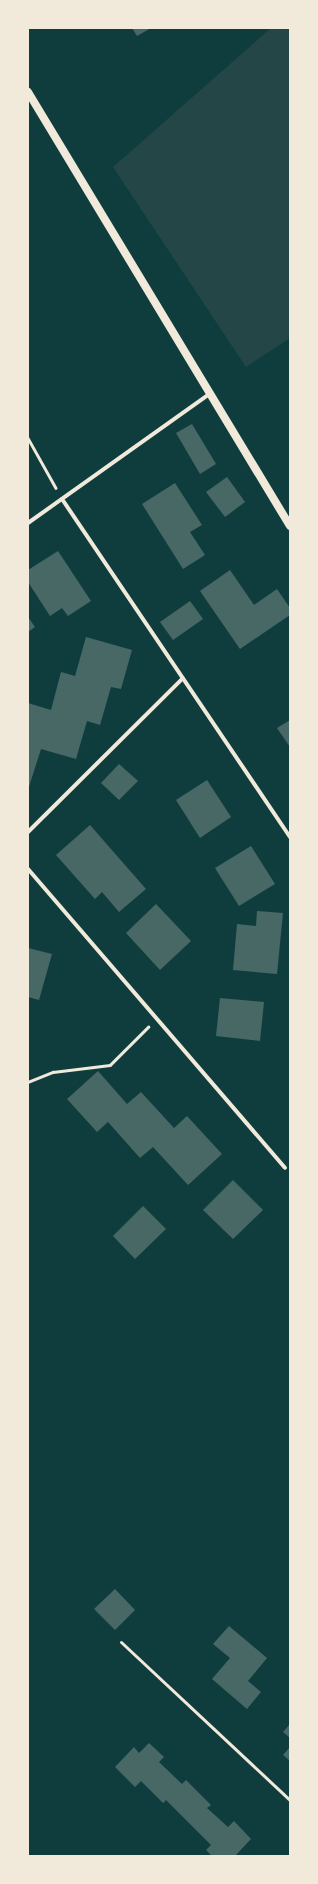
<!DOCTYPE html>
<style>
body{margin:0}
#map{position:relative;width:318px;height:1884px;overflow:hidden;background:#0f3d3e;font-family:Overpass,sans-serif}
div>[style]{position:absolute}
.green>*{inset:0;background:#244646}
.building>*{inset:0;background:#486865}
.path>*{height:2.5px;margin:-1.25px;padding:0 1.25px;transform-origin:1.25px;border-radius:1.25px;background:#f1e9da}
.service>*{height:3px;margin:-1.5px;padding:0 1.5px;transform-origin:1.5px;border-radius:1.5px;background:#f1e9da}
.minor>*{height:4px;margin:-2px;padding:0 2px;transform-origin:2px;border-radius:2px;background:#f1e9da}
.secondary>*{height:8px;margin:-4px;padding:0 4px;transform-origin:4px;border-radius:4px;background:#f1e9da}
span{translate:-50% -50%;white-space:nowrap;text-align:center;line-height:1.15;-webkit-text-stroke:3px #f1e9da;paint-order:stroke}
.frame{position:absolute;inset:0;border:29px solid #f1e9da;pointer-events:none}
</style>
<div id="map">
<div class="green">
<div style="clip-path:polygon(271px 28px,290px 28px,290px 338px,246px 367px,113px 167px)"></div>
</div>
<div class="building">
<div style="clip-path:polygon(132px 28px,151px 28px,137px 36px)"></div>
<div style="clip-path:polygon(192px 424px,216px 464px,200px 474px,176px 433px)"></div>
<div style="clip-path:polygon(227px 477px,245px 502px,225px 517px,206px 492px)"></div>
<div style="clip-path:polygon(175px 483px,202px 525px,190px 532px,205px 555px,183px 569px,142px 504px)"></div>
<div style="clip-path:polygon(58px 551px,91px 601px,68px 616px,62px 608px,50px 616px,28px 582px,28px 570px)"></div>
<div style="clip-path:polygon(230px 570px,254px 605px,277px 589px,290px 608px,290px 615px,240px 649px,200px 591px)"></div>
<div style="clip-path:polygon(190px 601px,203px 619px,173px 640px,160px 622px)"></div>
<div style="clip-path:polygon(28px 617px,35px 627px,28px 632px)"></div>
<div style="clip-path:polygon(86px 637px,132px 650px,121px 689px,111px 687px,100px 725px,87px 721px,76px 759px,41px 749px,28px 790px,28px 703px,51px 710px,61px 672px,75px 676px)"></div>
<div style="clip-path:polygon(290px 720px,290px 747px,277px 728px)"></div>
<div style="clip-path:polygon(119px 764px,138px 781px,119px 800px,101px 783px)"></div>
<div style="clip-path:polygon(207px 780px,231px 817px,200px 838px,176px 800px)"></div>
<div style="clip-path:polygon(90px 825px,146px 889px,119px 912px,102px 892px,95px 899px,56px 855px)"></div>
<div style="clip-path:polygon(251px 846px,275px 884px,239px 906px,215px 868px)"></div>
<div style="clip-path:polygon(156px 904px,191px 941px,160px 970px,126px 933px)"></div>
<div style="clip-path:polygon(257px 911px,283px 913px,277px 974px,233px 970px,237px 924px,256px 926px)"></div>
<div style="clip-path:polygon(28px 948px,52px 954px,39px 1000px,28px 997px)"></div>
<div style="clip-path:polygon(220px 998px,264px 1002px,260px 1041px,216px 1036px)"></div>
<div style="clip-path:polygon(98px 1071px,127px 1104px,141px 1092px,174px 1128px,187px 1116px,222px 1154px,188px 1185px,153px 1147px,140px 1158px,108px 1122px,97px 1132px,67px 1099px)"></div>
<div style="clip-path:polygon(233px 1180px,263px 1210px,233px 1239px,203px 1210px)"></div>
<div style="clip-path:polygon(143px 1206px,166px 1229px,135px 1259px,113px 1236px)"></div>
<div style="clip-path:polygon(115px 1589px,135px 1610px,115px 1630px,94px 1609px)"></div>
<div style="clip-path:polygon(229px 1626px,267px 1658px,248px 1681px,261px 1692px,247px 1709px,212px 1679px,230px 1658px,213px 1644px)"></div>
<div style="clip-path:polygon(290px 1724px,290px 1738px,283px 1732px)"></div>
<div style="clip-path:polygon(149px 1743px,164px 1757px,159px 1762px,182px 1784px,186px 1780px,211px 1805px,207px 1808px,228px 1827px,234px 1821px,251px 1839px,235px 1856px,212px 1856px,206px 1850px,211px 1845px,166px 1800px,163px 1803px,141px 1781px,135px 1787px,115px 1767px,134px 1747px,139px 1753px)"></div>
<div style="clip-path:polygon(290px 1747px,290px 1761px,283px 1755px)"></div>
</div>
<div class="path">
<div style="left:28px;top:438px;width:57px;rotate:60.8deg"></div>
<div style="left:28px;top:1082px;width:27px;rotate:-22deg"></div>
<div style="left:53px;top:1072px;width:57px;rotate:-7deg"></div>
<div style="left:110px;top:1065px;width:54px;rotate:-45deg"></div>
</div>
<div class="service">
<div style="left:121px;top:1642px;width:231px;rotate:43.1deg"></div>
</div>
<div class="minor">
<div style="left:62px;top:499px;width:408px;rotate:56deg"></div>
<div style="left:28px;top:523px;width:224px;rotate:-35.4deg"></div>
<div style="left:28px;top:832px;width:218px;rotate:-44.8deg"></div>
<div style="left:28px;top:869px;width:394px;rotate:49.3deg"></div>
</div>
<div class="secondary">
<div style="left:28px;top:92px;width:507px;rotate:58.88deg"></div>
</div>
<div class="frame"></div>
</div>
